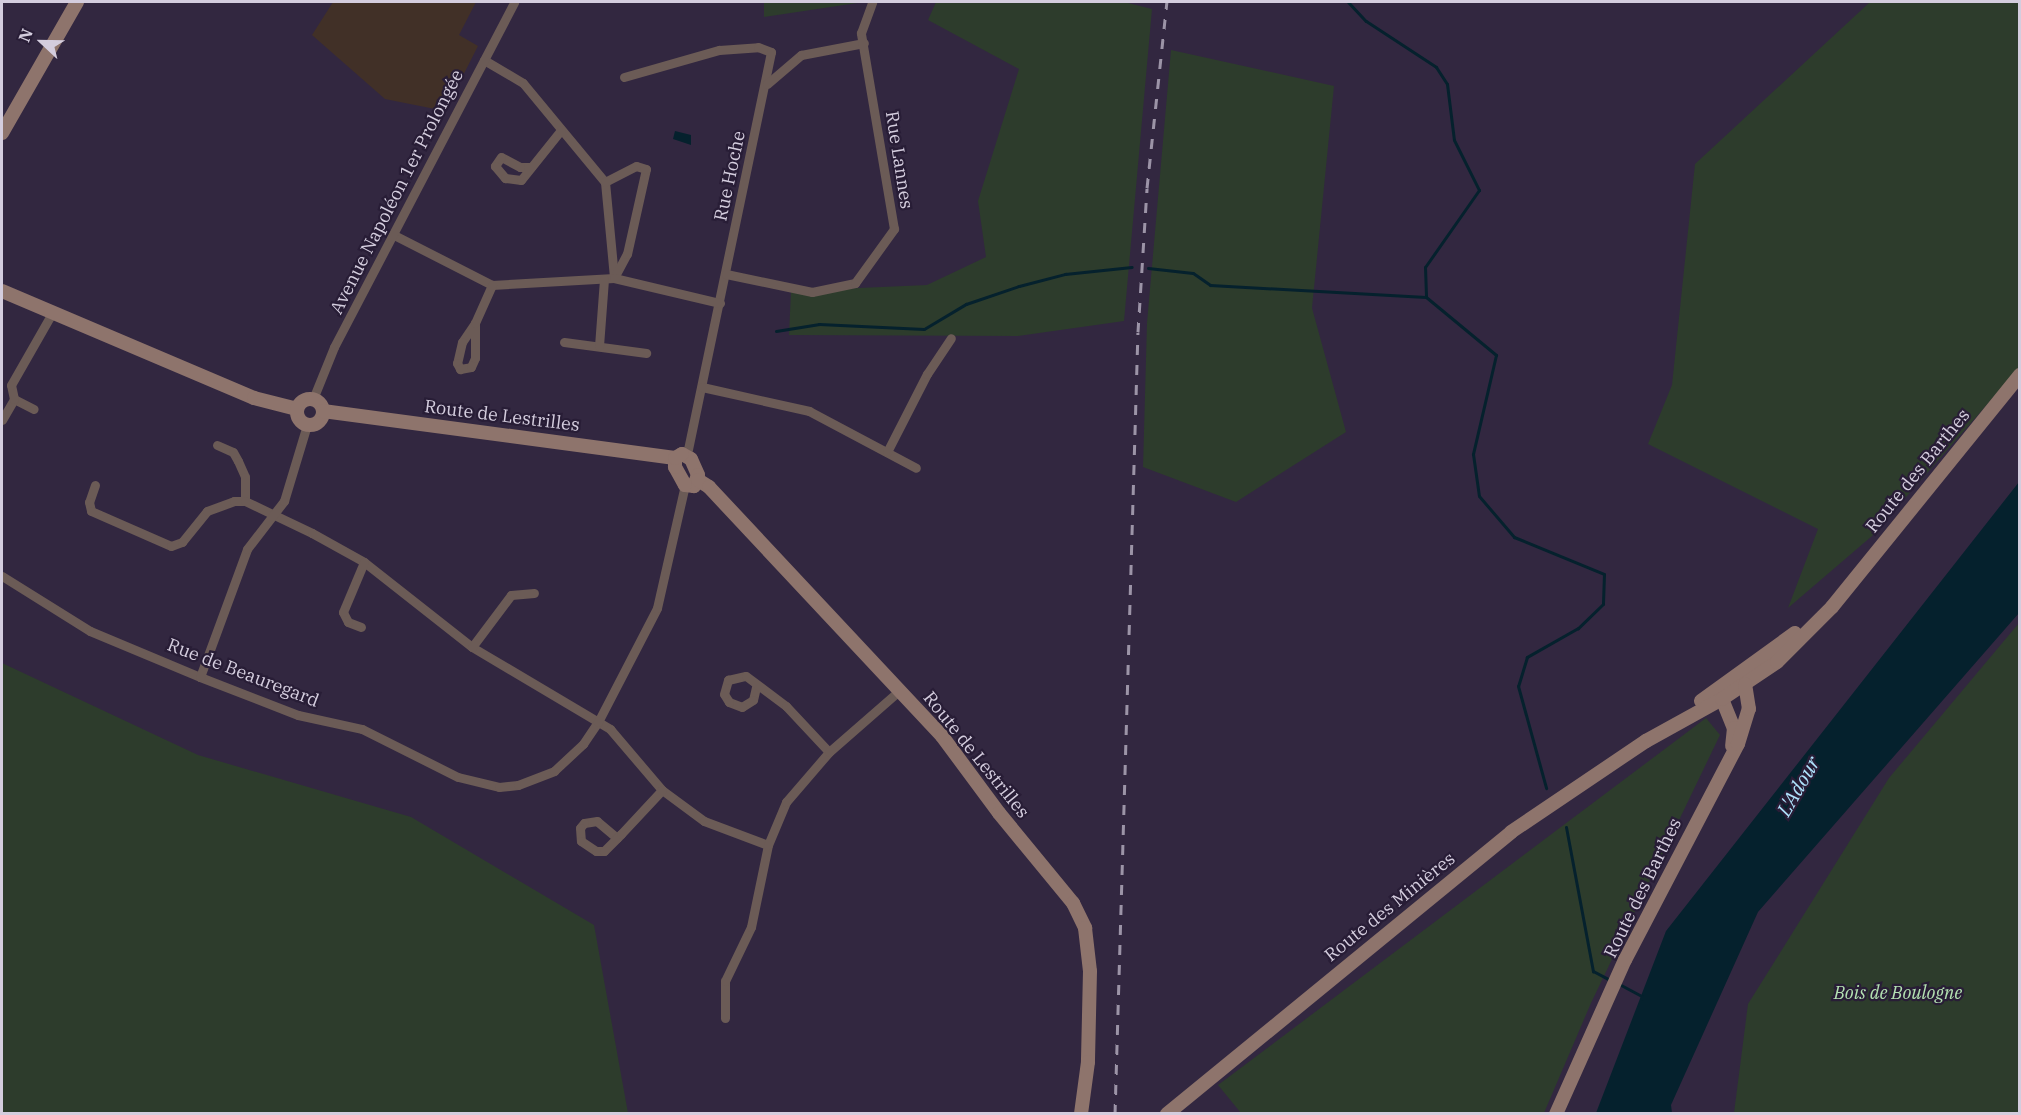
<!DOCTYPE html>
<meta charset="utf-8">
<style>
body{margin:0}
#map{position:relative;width:2021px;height:1115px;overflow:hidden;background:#322740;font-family:"IBM Plex Serif",serif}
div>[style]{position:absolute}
.education>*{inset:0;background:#413027}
.green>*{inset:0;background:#2d3c2c}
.water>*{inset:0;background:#05212d}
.stream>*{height:3px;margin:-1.5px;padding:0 1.5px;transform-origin:1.5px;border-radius:1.5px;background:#05212d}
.street>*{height:9px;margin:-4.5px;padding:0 4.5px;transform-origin:4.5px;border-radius:4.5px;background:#6b5b56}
.secondary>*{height:14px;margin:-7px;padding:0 7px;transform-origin:7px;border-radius:7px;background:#8e746c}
.secondary>.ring{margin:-7px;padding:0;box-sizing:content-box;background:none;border:14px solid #8e746c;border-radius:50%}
.rail>*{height:3px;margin-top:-1.5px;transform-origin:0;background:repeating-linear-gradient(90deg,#9c94a7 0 10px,transparent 0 20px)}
span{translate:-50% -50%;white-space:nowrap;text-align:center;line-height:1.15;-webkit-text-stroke:4.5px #281d36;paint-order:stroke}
.street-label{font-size:18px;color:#d4cdde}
.park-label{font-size:18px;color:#b4e2b2;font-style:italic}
.water-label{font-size:20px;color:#afe3fd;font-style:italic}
.frame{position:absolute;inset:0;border:3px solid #d4cdde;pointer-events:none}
.north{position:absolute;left:12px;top:12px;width:60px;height:60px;-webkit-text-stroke:4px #281d36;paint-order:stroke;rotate:292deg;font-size:16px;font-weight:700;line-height:24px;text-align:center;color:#d4cdde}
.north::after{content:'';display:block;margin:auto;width:21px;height:27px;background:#d4cdde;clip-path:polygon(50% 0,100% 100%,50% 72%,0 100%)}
</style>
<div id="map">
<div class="education">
<div style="clip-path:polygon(333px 2px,476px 2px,459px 35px,478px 46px,445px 111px,385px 99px,312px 35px)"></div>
</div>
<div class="green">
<div style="clip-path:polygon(764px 2px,864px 2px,764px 17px)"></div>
<div style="clip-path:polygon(936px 2px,1124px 2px,1152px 9px,1124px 321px,1018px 336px,789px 335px,791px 291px,927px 285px,986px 257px,978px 201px,1019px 69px,928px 20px)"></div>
<div style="clip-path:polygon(1870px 2px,2019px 2px,2019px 368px,1872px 536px,1788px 608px,1818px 529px,1648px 444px,1672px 385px,1695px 164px)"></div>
<div style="clip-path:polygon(1171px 50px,1334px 86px,1312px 308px,1346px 432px,1236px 502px,1143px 467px,1147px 323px)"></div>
<div style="clip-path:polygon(2019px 623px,2019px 1113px,1734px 1113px,1748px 1004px,1889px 778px)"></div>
<div style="clip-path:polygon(2px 663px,198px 755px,411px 817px,594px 925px,628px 1113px,2px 1113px)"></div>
<div style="clip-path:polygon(1706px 718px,1720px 735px,1591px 1003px,1544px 1113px,1241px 1113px,1218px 1085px)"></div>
</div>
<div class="water">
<div style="clip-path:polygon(675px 131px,691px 135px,691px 145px,673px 139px)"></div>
<div style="clip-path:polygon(2019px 482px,2019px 613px,1758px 912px,1671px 1105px,1672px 1113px,1596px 1113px,1666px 931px)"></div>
</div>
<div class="stream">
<div style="left:1348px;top:2px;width:26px;rotate:47deg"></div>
<div style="left:1366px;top:21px;width:84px;rotate:33.3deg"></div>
<div style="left:1436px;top:67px;width:20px;rotate:57deg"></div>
<div style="left:1447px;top:84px;width:56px;rotate:82.9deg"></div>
<div style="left:1454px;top:140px;width:56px;rotate:63.4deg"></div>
<div style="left:1479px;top:190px;width:94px;rotate:125deg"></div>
<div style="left:1425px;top:267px;width:30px;rotate:88deg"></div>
<div style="left:1426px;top:297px;width:91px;rotate:39.6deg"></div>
<div style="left:1496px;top:355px;width:102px;rotate:103.1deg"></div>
<div style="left:1473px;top:454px;width:42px;rotate:81.9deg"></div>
<div style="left:1479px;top:496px;width:54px;rotate:49.5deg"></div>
<div style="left:1514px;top:537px;width:97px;rotate:22.3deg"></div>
<div style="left:1604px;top:574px;width:30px;rotate:92deg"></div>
<div style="left:1603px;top:604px;width:35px;rotate:136deg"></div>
<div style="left:1578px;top:628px;width:59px;rotate:150.4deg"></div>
<div style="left:1527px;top:657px;width:30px;rotate:107deg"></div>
<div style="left:1518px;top:686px;width:106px;rotate:74.6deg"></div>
<div style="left:1148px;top:268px;width:45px;rotate:6.3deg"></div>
<div style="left:1193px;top:273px;width:21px;rotate:35deg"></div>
<div style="left:1210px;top:285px;width:216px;rotate:3.2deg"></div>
<div style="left:776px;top:331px;width:44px;rotate:-9.2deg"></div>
<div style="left:819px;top:324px;width:105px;rotate:2.7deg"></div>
<div style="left:924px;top:329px;width:49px;rotate:-30.8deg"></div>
<div style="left:966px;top:304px;width:56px;rotate:-18.8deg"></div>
<div style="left:1019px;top:286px;width:48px;rotate:-14.6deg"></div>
<div style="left:1065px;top:274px;width:67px;rotate:-6deg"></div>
<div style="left:1566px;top:827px;width:147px;rotate:79.4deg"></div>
<div style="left:1593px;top:971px;width:19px;rotate:28deg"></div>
<div style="left:1619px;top:984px;width:26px;rotate:28deg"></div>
<div style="left:1642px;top:996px;width:3px;rotate:90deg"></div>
</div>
<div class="street">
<div style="left:484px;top:60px;width:45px;rotate:30.5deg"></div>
<div style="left:523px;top:83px;width:129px;rotate:50.4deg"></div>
<div style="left:605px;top:182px;width:96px;rotate:84.6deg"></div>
<div style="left:614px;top:278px;width:27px;rotate:-62deg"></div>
<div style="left:627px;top:254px;width:87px;rotate:-77.4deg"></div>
<div style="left:646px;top:169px;width:10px;rotate:-163deg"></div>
<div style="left:636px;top:166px;width:35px;rotate:153deg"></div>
<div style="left:624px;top:77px;width:99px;rotate:-15.9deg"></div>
<div style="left:719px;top:50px;width:39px;rotate:-4deg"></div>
<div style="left:758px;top:47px;width:14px;rotate:21deg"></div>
<div style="left:771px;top:52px;width:412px;rotate:101.8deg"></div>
<div style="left:767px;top:84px;width:45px;rotate:-40.5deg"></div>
<div style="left:801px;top:55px;width:64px;rotate:-10.8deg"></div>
<div style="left:531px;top:167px;width:11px;rotate:180deg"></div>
<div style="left:520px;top:167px;width:21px;rotate:-152deg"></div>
<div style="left:501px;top:157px;width:11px;rotate:124deg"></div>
<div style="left:495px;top:166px;width:16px;rotate:50deg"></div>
<div style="left:505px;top:178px;width:16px;rotate:7deg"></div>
<div style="left:521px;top:180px;width:64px;rotate:-51.3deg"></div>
<div style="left:394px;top:235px;width:110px;rotate:27deg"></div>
<div style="left:492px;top:285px;width:122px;rotate:-3.3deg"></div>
<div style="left:614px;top:278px;width:109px;rotate:13.3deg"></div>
<div style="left:726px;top:274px;width:88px;rotate:11.8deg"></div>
<div style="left:812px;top:292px;width:44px;rotate:-11.8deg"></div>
<div style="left:855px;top:283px;width:67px;rotate:-54.2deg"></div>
<div style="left:894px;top:229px;width:199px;rotate:-99.6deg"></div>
<div style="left:861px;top:33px;width:33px;rotate:-70deg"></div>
<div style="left:475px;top:323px;width:23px;rotate:124deg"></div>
<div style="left:462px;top:342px;width:22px;rotate:103deg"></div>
<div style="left:457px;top:363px;width:7px;rotate:63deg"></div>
<div style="left:460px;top:369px;width:11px;rotate:-10deg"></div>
<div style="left:471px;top:367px;width:10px;rotate:-66deg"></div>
<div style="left:475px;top:358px;width:35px;rotate:-90deg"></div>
<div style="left:475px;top:323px;width:42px;rotate:-65.9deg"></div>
<div style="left:564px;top:342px;width:83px;rotate:7.6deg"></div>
<div style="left:599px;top:346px;width:67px;rotate:-85.7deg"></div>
<div style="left:702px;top:387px;width:110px;rotate:12.6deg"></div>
<div style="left:809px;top:411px;width:121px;rotate:28deg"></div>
<div style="left:14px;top:399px;width:22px;rotate:27deg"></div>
<div style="left:313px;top:399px;width:56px;rotate:-68deg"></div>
<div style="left:334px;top:347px;width:389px;rotate:-62.4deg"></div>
<div style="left:2px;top:420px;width:24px;rotate:-60deg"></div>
<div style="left:14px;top:399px;width:14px;rotate:-102deg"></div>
<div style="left:11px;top:385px;width:83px;rotate:-60.3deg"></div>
<div style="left:217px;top:445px;width:17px;rotate:24deg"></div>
<div style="left:233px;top:452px;width:10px;rotate:61deg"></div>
<div style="left:238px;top:461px;width:17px;rotate:66deg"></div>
<div style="left:245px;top:477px;width:24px;rotate:90deg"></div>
<div style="left:887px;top:452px;width:88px;rotate:-62.9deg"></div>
<div style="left:927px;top:374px;width:43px;rotate:-56.3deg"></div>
<div style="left:95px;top:485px;width:18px;rotate:109deg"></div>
<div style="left:89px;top:502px;width:9px;rotate:77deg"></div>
<div style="left:91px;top:511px;width:87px;rotate:23.6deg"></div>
<div style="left:171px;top:546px;width:12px;rotate:-20deg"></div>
<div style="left:182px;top:542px;width:40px;rotate:-51deg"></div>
<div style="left:207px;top:511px;width:29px;rotate:-20deg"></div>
<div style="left:234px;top:501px;width:11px"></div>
<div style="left:245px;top:501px;width:74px;rotate:25.5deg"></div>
<div style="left:312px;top:533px;width:60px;rotate:29.1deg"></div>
<div style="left:364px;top:562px;width:137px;rotate:38.2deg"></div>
<div style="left:472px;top:647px;width:161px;rotate:30.7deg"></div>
<div style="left:610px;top:729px;width:80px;rotate:49.6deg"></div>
<div style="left:662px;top:790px;width:52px;rotate:36.4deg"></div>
<div style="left:704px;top:821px;width:68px;rotate:20.6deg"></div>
<div style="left:2px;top:576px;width:104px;rotate:32deg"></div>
<div style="left:90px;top:631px;width:119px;rotate:22.7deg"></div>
<div style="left:200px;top:677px;width:105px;rotate:21.2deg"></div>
<div style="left:298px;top:715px;width:66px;rotate:12.3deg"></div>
<div style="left:362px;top:729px;width:107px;rotate:26.6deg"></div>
<div style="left:458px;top:777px;width:42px;rotate:13.7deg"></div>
<div style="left:499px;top:787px;width:19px;rotate:-6deg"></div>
<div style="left:518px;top:785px;width:39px;rotate:-21deg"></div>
<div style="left:554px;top:771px;width:40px;rotate:-43deg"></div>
<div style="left:583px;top:744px;width:27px;rotate:-56deg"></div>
<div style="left:598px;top:722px;width:128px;rotate:-62.6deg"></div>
<div style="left:657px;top:608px;width:126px;rotate:-77.2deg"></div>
<div style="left:361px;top:627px;width:14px;rotate:-159deg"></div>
<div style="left:348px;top:622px;width:11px;rotate:-117deg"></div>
<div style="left:343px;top:612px;width:54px;rotate:-67.2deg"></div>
<div style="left:472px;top:647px;width:65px;rotate:-53.1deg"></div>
<div style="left:511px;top:595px;width:23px;rotate:-5deg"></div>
<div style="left:200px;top:677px;width:136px;rotate:-69.8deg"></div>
<div style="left:247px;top:549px;width:61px;rotate:-52.4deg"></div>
<div style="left:284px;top:501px;width:79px;rotate:-73.2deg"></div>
<div style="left:756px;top:687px;width:13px;rotate:103deg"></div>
<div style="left:753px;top:700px;width:13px;rotate:148deg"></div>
<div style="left:742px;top:707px;width:14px;rotate:-159deg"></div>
<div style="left:729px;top:702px;width:9px;rotate:-122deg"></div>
<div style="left:724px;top:694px;width:15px;rotate:-74deg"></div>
<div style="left:728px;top:680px;width:18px;rotate:-13deg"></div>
<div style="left:746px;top:676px;width:50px;rotate:36.9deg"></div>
<div style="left:786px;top:706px;width:63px;rotate:46.9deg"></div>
<div style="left:617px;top:838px;width:26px;rotate:-140deg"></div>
<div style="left:597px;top:821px;width:13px;rotate:171deg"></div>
<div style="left:584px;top:823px;width:6px;rotate:129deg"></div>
<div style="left:580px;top:828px;width:13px;rotate:86deg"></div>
<div style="left:581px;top:841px;width:18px;rotate:34deg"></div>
<div style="left:596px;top:851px;width:8px"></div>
<div style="left:604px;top:851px;width:24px;rotate:-45deg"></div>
<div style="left:621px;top:834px;width:60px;rotate:-47deg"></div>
<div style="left:725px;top:1018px;width:37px;rotate:-90deg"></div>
<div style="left:725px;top:981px;width:60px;rotate:-64.3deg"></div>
<div style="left:751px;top:927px;width:84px;rotate:-78.3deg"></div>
<div style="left:768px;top:845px;width:47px;rotate:-67.3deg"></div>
<div style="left:786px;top:802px;width:66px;rotate:-49.3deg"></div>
<div style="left:829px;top:752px;width:94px;rotate:-41.1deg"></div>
</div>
<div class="secondary">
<div style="left:2px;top:133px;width:151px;rotate:-60.2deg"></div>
<div style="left:2px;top:291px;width:274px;rotate:23deg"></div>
<div style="left:254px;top:398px;width:44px;rotate:14.3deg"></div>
<div class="ring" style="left:297px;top:399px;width:12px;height:12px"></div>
<div style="left:323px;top:411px;width:355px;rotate:7.6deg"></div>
<div style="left:682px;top:454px;width:10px;rotate:29deg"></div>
<div style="left:691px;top:459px;width:17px;rotate:66deg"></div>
<div style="left:698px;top:475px;width:12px;rotate:110deg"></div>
<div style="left:694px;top:486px;width:9px;rotate:-174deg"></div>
<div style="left:685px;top:485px;width:21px;rotate:-119deg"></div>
<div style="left:675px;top:467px;width:9px;rotate:-90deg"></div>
<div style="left:675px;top:458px;width:8px;rotate:-30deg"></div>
<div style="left:698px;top:480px;width:13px;rotate:32deg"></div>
<div style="left:709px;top:487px;width:341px;rotate:46.9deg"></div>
<div style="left:942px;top:736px;width:96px;rotate:53.5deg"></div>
<div style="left:999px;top:813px;width:117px;rotate:50.6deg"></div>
<div style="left:1073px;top:903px;width:28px;rotate:64deg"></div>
<div style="left:1085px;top:928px;width:43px;rotate:83.4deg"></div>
<div style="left:1090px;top:971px;width:91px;rotate:91.3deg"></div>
<div style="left:1088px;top:1062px;width:52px;rotate:97.7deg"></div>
<div style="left:1726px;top:694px;width:6px;rotate:129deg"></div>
<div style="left:1722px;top:699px;width:31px;rotate:68deg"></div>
<div style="left:1734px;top:728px;width:18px;rotate:96deg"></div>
<div style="left:1701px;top:701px;width:116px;rotate:-35.9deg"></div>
<div style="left:1167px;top:1114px;width:445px;rotate:-39.3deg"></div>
<div style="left:1511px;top:832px;width:163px;rotate:-34deg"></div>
<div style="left:1646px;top:741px;width:87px;rotate:-28.9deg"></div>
<div style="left:1722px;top:699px;width:66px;rotate:-33.9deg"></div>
<div style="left:1777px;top:662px;width:78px;rotate:-45deg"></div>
<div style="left:1832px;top:607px;width:299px;rotate:-51deg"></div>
<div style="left:1556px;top:1114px;width:169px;rotate:-65.9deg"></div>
<div style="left:1625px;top:960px;width:244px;rotate:-62.4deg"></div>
<div style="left:1738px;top:744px;width:37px;rotate:-73deg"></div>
<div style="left:1749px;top:709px;width:25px;rotate:-99deg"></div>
</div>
<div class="rail">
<div style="left:1115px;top:1114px;width:782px;rotate:-88.32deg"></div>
<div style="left:1138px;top:332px;width:144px;rotate:-86.4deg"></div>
<div style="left:1147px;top:188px;width:187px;rotate:-83.9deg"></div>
</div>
<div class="street-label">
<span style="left:899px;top:160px;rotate:81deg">Rue Lannes</span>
<span style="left:730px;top:176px;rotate:-78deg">Rue Hoche</span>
<span style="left:397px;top:192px;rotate:-63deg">Avenue Napoléon 1er Prolongée</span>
<span style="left:502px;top:416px;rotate:7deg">Route de Lestrilles</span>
<span style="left:1918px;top:471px;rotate:-51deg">Route des Barthes</span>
<span style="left:243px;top:673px;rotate:21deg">Rue de Beauregard</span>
<span style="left:976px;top:755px;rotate:51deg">Route de Lestrilles</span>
<span style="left:1643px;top:888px;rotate:-64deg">Route des Barthes</span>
<span style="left:1390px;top:907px;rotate:-39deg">Route des Minières</span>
</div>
<div class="park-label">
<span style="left:1898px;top:993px">Bois de Boulogne</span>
</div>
<div class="water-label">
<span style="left:1798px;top:786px;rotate:-60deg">L'Adour</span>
</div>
<div class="frame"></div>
<div class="north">N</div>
</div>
